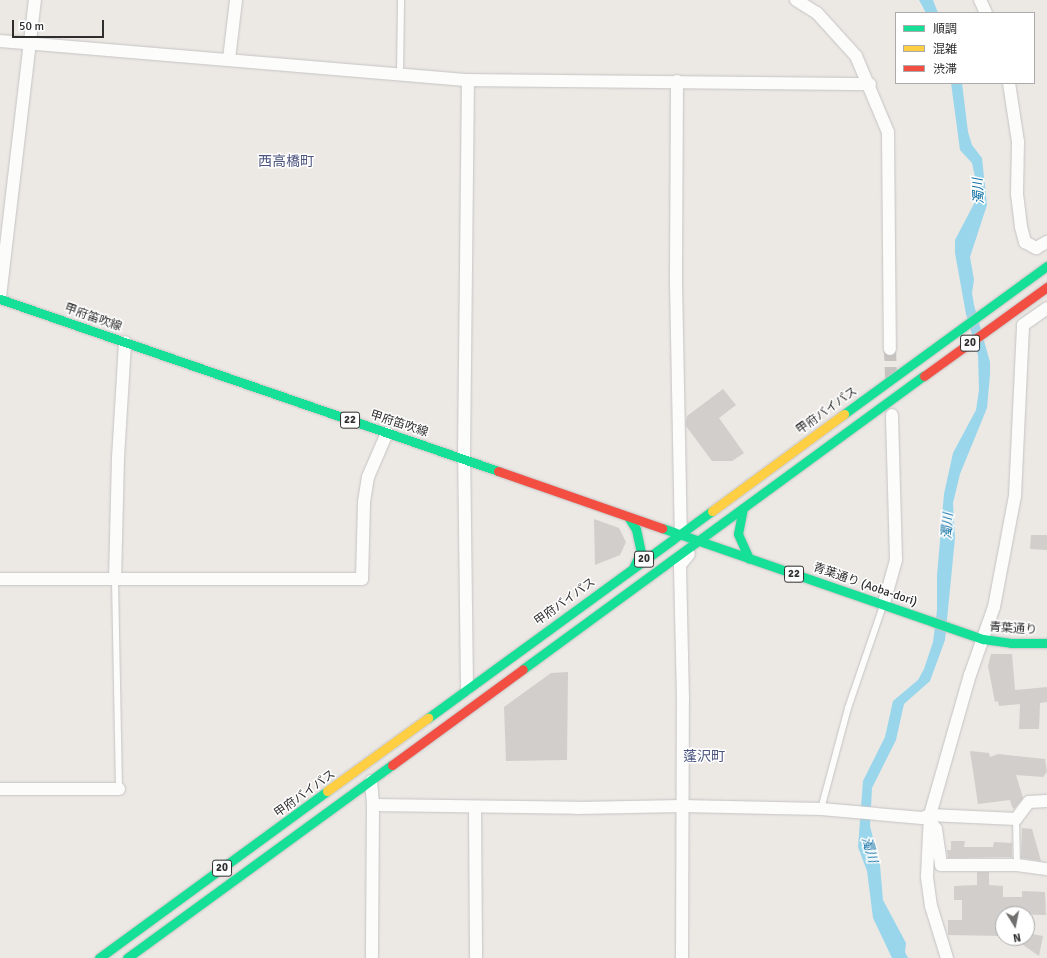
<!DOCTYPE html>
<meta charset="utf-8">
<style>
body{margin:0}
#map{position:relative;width:1047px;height:958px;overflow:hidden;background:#ece8e4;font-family:Signika,"Noto Sans JP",sans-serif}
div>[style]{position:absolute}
.water>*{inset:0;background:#99d6ec}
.building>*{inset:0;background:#d1cecb}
.street-tunnel>*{height:12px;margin-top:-6px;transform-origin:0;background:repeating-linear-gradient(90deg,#c6c3c0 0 12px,transparent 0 18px)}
.roads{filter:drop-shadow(0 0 1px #c5c4c5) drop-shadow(0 0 1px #c5c4c5)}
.lane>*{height:6px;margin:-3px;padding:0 3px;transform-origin:3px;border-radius:3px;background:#fcfcfb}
.street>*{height:12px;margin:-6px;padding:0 6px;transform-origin:6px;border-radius:6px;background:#fcfcfb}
.fast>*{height:9px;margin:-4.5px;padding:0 4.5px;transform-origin:4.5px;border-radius:4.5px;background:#16e098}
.slow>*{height:9px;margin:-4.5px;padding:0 4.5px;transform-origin:4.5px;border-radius:4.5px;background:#ffcf43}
.jam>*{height:9px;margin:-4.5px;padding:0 4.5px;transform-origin:4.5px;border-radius:4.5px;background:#f24e42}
span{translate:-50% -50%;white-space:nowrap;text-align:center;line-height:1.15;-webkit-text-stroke:3px #fff;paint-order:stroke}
.shield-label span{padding:1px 3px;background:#fff;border:1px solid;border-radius:3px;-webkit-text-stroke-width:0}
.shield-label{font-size:11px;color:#2e2e2e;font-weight:700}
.street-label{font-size:12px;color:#2e2e2e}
.water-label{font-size:13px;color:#0d6fa3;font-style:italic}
.quarter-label{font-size:14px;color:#4d5680}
.legend{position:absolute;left:895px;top:12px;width:140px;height:72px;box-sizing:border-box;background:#fff;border:1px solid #ababab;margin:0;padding:5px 7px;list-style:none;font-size:12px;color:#2e2e2e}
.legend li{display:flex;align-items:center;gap:8px;height:20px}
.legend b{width:20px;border:1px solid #ababab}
.north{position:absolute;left:995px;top:906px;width:40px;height:40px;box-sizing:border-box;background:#fff;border:1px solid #ababab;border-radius:50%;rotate:170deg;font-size:11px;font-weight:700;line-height:16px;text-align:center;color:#2e2e2e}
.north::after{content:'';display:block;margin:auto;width:14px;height:18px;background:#706f6e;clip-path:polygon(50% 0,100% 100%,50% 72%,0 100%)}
.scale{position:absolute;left:12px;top:20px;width:92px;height:18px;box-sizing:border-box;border:2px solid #2e2e2e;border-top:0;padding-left:5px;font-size:12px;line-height:14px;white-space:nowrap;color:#2e2e2e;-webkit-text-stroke:3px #fff;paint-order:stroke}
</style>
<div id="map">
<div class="water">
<div style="clip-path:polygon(919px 0,933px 0,938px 13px,926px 13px)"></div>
<div style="clip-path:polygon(951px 83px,962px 83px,968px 132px,972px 145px,982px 158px,987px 205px,970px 257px,974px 280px,972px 293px,974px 305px,990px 362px,990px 375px,987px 408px,960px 474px,953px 503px,955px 538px,945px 640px,930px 681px,904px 704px,896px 740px,872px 788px,870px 826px,880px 865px,883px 900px,906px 943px,905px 952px,908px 958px,892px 958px,873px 918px,867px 871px,858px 847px,863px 781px,885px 737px,893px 701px,918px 680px,924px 669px,933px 642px,937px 610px,937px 576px,944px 494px,953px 453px,976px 410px,979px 390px,978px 355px,966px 314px,955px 253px,955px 240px,977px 198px,975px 177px,972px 163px,960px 150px)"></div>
</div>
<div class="building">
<div style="clip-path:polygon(723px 389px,736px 405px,719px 418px,744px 453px,732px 461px,712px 461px,686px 426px,686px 421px,687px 416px)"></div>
<div style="clip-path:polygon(594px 519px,619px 528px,626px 542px,620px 555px,595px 565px)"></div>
<div style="clip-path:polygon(1031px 535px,1047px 535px,1047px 550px,1030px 549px)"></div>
<div style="clip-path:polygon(991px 654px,1012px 654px,1015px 690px,1047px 687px,1047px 702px,1040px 703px,1039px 729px,1019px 729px,1020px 704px,999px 706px,998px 701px,995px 702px,988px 666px)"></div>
<div style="clip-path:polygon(568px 672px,567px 760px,506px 761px,504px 707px,551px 673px)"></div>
<div style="clip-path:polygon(970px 751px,989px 753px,990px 757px,998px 754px,1045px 759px,1047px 772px,1043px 777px,1016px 775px,1023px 798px,1015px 808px,1013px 809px,1010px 800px,978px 804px)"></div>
<div style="clip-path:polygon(1022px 828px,1032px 829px,1041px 861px,1021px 858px)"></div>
<div style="clip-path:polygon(951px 841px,965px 841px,964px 847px,993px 847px,994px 842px,1012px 843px,1012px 857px,948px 858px,947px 850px,951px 850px)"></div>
<div style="clip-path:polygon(977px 872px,989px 872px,989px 885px,1003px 886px,1003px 897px,1022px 897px,1022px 891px,1045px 892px,1046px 915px,1003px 914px,1003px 936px,948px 935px,948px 920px,962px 920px,962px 900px,954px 900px,954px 886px,977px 885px)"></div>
<div style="clip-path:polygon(1027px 933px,1043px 936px,1039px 956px,1013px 938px,1027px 938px)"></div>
</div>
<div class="street-tunnel">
<div style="left:890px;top:349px;width:34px;rotate:88deg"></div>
</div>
<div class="roads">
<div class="lane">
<div style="left:400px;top:75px;width:75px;rotate:-89.2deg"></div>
<div style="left:115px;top:580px;width:209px;rotate:88.9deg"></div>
<div style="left:821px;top:809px;width:105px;rotate:-75deg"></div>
<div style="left:848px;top:708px;width:108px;rotate:-71.1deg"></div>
<div style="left:1016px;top:819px;width:46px;rotate:88.8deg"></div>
</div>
<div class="street">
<div style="left:796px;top:0;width:25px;rotate:32deg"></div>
<div style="left:817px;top:13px;width:58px;rotate:47.8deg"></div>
<div style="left:856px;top:56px;width:82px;rotate:67.2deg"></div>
<div style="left:888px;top:132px;width:217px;rotate:89.5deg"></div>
<div style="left:980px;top:0;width:14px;rotate:65deg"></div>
<div style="left:0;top:41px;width:470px;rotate:4.8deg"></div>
<div style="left:468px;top:80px;width:402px;rotate:0.6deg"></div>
<div style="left:229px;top:59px;width:59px;rotate:-83.2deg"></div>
<div style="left:677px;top:81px;width:202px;rotate:90.3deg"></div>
<div style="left:676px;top:283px;width:251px;rotate:88.9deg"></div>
<div style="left:1009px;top:83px;width:60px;rotate:81.3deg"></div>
<div style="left:1018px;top:142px;width:52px;rotate:91.1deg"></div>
<div style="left:1017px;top:194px;width:33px;rotate:83deg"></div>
<div style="left:1021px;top:227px;width:16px;rotate:75deg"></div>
<div style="left:1025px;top:242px;width:13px;rotate:29deg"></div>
<div style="left:1036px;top:248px;width:13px;rotate:-29deg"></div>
<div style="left:0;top:297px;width:299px;rotate:-83.3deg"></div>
<div style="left:0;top:579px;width:362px"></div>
<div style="left:362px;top:579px;width:77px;rotate:-88.5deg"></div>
<div style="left:364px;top:502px;width:25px;rotate:-81deg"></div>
<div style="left:368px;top:477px;width:48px;rotate:-66.6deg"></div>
<div style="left:115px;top:580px;width:122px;rotate:-88.6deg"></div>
<div style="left:118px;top:458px;width:116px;rotate:-86.5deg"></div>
<div style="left:884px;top:603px;width:45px;rotate:-74.4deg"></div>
<div style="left:896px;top:560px;width:145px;rotate:-91.6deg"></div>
<div style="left:467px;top:689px;width:231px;rotate:-90.7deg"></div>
<div style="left:464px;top:458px;width:378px;rotate:-89.4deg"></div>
<div style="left:371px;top:781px;width:24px;rotate:85deg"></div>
<div style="left:373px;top:805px;width:153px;rotate:90.4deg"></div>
<div style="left:0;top:789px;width:119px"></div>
<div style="left:373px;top:805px;width:204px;rotate:0.8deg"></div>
<div style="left:577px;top:808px;width:105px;rotate:-1.1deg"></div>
<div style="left:682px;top:806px;width:139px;rotate:1.2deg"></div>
<div style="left:821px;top:809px;width:101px;rotate:5.1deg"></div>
<div style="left:922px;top:818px;width:9px;rotate:-21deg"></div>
<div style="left:930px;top:815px;width:86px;rotate:2.7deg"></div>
<div style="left:1016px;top:819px;width:21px;rotate:-53deg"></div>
<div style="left:1029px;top:802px;width:18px;rotate:-3deg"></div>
<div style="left:475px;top:807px;width:151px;rotate:89.6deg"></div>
<div style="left:930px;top:822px;width:9px;rotate:49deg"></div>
<div style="left:936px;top:829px;width:36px;rotate:82deg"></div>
<div style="left:941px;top:865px;width:76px"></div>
<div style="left:1017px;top:865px;width:30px;rotate:8deg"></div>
<div style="left:682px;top:958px;width:259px;rotate:-89.8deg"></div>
<div style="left:683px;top:699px;width:134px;rotate:-91.3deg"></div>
<div style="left:680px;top:565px;width:14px;rotate:-51deg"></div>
<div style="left:947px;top:958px;width:54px;rotate:-107.1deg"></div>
<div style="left:931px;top:906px;width:30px;rotate:-98deg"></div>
<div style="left:927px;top:876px;width:61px;rotate:-87.2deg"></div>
<div style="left:930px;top:815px;width:146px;rotate:-74.1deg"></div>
<div style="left:970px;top:675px;width:72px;rotate:-70.6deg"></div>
<div style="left:994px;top:607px;width:113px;rotate:-79.3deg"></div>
<div style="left:1015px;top:496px;width:171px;rotate:-87.3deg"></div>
<div style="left:1023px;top:325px;width:29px;rotate:-35deg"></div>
</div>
<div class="fast">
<div style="left:0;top:299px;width:527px;rotate:19.05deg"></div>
<div style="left:844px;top:414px;width:251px;rotate:-36.1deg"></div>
<div style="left:743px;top:508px;width:26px;rotate:101deg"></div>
<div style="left:738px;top:534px;width:27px;rotate:66deg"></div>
<div style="left:629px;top:518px;width:13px;rotate:58deg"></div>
<div style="left:636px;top:529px;width:24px;rotate:78deg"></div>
<div style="left:641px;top:552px;width:16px;rotate:117deg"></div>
<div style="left:662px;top:528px;width:340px;rotate:19.1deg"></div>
<div style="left:983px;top:639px;width:28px;rotate:8deg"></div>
<div style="left:1011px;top:643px;width:36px"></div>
<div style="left:523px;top:669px;width:497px;rotate:-36.2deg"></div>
<div style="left:428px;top:718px;width:351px;rotate:-36.1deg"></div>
<div style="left:99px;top:958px;width:283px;rotate:-36.2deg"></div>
<div style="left:127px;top:958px;width:328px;rotate:-36.1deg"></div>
</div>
<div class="slow">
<div style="left:712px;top:511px;width:164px;rotate:-36.3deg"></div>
<div style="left:327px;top:791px;width:125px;rotate:-35.9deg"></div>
</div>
<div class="jam">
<div style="left:924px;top:376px;width:152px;rotate:-35.9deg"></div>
<div style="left:498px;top:471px;width:174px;rotate:19.2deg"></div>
<div style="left:392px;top:765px;width:162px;rotate:-36.2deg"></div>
</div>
</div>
<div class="shield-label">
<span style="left:970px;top:343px">20</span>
<span style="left:350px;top:420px">22</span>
<span style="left:644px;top:559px">20</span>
<span style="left:794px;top:574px">22</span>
<span style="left:222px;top:868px">20</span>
</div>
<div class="street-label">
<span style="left:93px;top:318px;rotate:19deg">甲府笛吹線</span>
<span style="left:827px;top:411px;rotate:-36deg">甲府バイパス</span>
<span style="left:399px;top:424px;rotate:18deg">甲府笛吹線</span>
<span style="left:865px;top:585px;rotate:19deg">青葉通り (Aoba-dori)</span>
<span style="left:565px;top:602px;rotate:-36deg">甲府バイパス</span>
<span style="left:1013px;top:629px;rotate:4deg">青葉通り</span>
<span style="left:305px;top:794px;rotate:-36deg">甲府バイパス</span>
</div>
<div class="water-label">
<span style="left:979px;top:191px;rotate:-93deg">濁川</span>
<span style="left:948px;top:526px;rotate:-86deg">濁川</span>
<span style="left:869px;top:850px;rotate:74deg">濁川</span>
</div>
<div class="quarter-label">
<span style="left:286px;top:162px">西高橋町</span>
<span style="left:704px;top:757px">蓬沢町</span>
</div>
<ul class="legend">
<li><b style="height:5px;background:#16e098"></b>順調</li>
<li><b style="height:5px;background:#ffcf43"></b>混雑</li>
<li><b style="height:5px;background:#f24e42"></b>渋滞</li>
</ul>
<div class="north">N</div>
<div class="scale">50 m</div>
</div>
